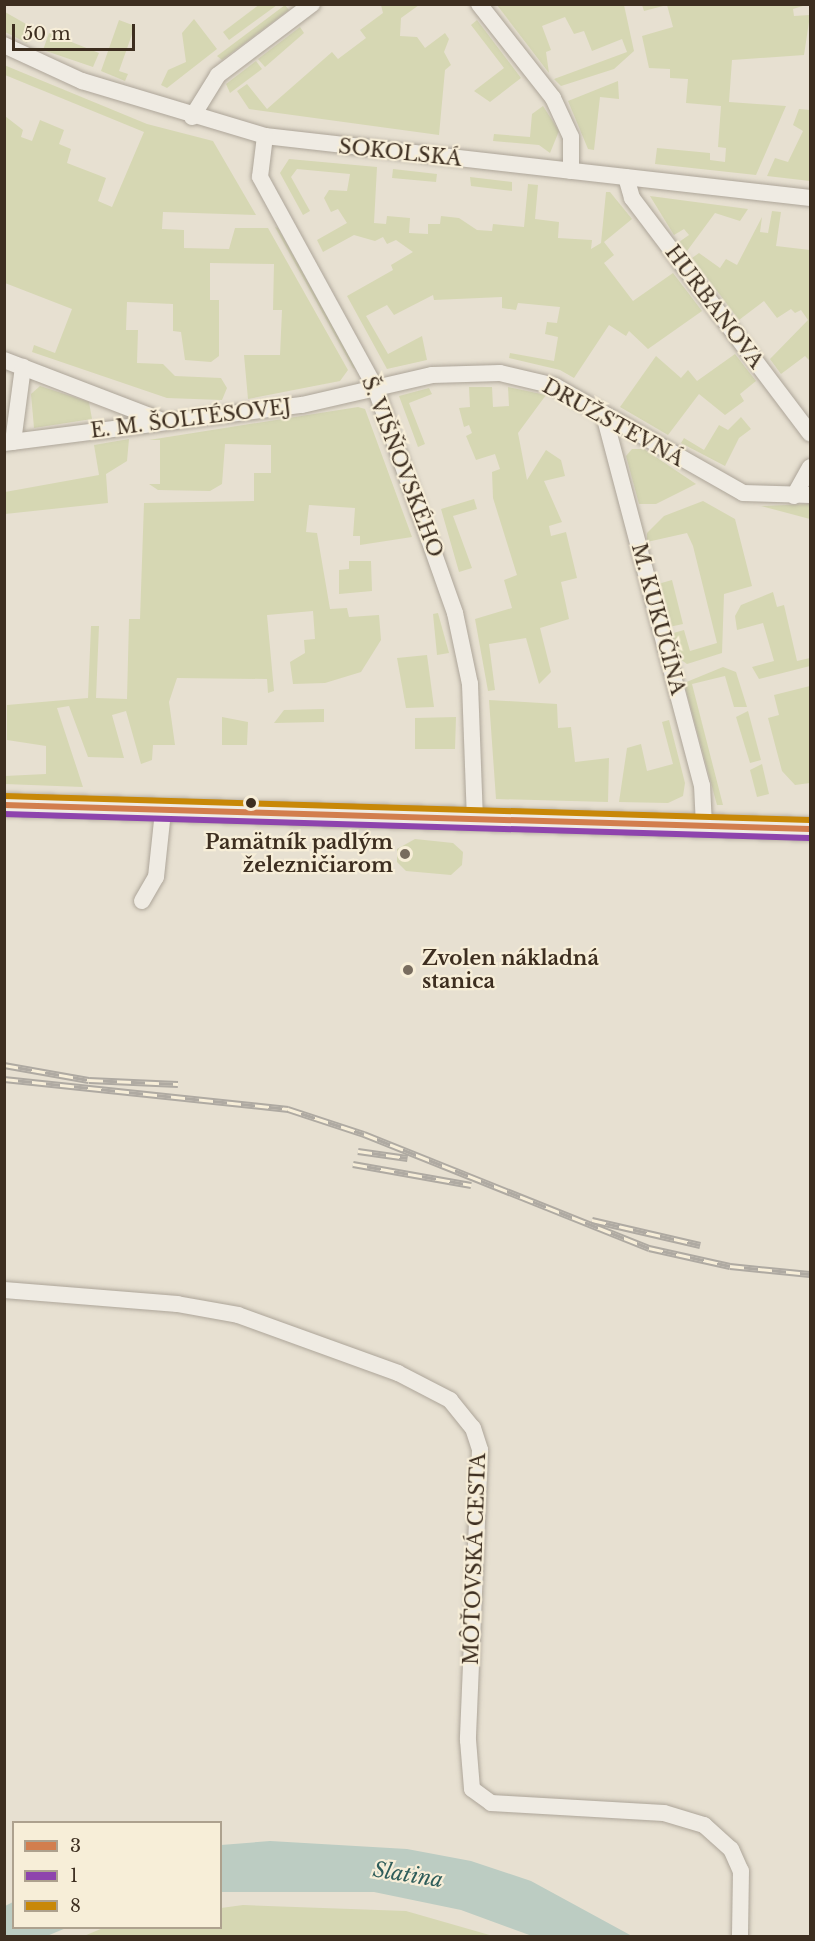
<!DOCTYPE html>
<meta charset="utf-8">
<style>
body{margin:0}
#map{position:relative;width:815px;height:1941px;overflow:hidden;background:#e7e0d1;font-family:"Libre Baskerville",serif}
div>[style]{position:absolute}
.green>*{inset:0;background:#d6d7b3}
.water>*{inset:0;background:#bcccc2}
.roads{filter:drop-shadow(0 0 2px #ada599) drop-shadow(0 0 2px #ada599)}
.street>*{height:16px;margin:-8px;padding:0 8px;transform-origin:8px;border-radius:8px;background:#efebe3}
.secondary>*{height:22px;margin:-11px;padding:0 11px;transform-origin:11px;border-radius:11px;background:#efebe3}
.rail>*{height:7px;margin-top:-3.5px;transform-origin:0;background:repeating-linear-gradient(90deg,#f7eed8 0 14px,#afaaa2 0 28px);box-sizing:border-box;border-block:2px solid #afaaa2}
.bus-1>*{height:6px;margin:-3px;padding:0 3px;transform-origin:3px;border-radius:3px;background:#d27e4e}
.bus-2>*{height:6px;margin:-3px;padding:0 3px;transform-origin:3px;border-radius:3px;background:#8e44ad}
.bus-3>*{height:6px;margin:-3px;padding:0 3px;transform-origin:3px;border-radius:3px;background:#c88808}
.dots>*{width:16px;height:16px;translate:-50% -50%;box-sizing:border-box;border:3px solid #f7eed8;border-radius:50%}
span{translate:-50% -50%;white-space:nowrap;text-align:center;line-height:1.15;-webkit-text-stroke:4.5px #f7eed8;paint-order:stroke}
.street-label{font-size:20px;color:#3d2e20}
.poi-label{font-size:20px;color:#3d2e20;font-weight:700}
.right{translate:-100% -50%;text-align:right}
.left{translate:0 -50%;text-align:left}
.water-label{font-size:21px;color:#2f5d5a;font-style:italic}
.frame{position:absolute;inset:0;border:6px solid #3d2e20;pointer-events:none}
.legend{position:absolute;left:12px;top:1821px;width:210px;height:108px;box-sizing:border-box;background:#f7eed8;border:2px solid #ada18e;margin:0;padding:8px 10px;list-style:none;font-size:18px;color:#3d2e20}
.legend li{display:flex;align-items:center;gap:12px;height:30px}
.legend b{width:30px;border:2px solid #ada18e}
.scale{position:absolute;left:12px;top:24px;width:123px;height:27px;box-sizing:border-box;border:3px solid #3d2e20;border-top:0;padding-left:8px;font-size:18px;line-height:21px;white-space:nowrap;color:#3d2e20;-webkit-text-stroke:4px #f7eed8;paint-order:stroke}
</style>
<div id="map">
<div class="green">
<div style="clip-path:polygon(260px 4px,277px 5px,229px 40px,223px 32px)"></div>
<div style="clip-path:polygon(285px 5px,289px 10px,222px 60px,217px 56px)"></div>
<div style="clip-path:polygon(381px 5px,419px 5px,401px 18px,400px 36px,417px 37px,425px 48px,445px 33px,449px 39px,444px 52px,451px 65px,445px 70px,439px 135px,249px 109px,237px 91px,247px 84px,267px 109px,332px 52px,338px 59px,366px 38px,360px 30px,383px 13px)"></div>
<div style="clip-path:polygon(497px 5px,624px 5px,634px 51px,614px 69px,561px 86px,554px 79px,627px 52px,622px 39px,592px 51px,584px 31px,574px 34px,565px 17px,542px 26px,551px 50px,546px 52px,549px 73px)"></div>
<div style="clip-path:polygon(642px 5px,806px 5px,793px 9px,794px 16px,810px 15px,804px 55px,732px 60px,729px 102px,786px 106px,756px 175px,655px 164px,657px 148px,710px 153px,710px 160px,725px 162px,726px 148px,718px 147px,721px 106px,686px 103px,688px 79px,670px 78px,670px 69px,649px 68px,642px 36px,673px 27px,667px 5px,644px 11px)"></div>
<div style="clip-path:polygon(5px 12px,33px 28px,27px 43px,5px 32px)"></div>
<div style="clip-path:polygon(194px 19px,217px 49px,167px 88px,161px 85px,168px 70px,186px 62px,182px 33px)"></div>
<div style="clip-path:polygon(119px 20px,135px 26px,119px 71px,128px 74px,125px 81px,101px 71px)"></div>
<div style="clip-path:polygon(477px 20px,521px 78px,490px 102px,474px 91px,504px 68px,471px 25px)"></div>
<div style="clip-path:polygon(300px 27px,304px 33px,265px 67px,258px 59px)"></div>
<div style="clip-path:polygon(49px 33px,99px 53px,93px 67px,43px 50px)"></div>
<div style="clip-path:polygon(256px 61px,262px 69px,230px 93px,226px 84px)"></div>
<div style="clip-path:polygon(4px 65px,147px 124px,213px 141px,256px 215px,163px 212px,162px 229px,184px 230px,184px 248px,229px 249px,235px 228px,268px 228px,348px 370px,340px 381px,248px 399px,244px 355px,280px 355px,282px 310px,273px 310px,274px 264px,210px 263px,210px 300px,219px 300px,219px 356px,211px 362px,185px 360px,181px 332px,173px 331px,173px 304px,127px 302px,126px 330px,138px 330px,137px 363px,163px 364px,175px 376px,221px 378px,227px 388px,222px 400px,167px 398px,32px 352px,34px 345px,55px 353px,72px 309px,5px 283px,5px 116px,23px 130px,21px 137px,32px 141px,40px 120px,64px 130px,59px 144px,71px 149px,67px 163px,106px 178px,98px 201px,112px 207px,144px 132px,5px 75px)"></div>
<div style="clip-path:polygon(618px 81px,619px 99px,600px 97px,594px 150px,588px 149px,568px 101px)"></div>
<div style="clip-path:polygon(543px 106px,559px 131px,550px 153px,539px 145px,493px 141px,494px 134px,530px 137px,532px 114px)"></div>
<div style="clip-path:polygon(799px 109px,810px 110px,810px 181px,767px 176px,775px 158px,788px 162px,803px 131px,793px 125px)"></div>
<div style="clip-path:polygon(289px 159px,377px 167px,374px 223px,386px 224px,387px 216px,410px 218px,409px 233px,428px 234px,428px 224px,440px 224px,441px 216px,459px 218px,477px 230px,492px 231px,493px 224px,524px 227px,528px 184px,538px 185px,535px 219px,559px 222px,558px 238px,592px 240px,591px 249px,601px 243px,606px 192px,610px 192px,632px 219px,604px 242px,614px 255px,604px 263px,633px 301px,673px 273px,702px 311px,648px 349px,629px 331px,626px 336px,609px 325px,574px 378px,560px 370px,509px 358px,510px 353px,554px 361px,558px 337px,545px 334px,547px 322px,557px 323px,560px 307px,518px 303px,516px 310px,502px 308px,502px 297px,434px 300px,433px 295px,394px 315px,387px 305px,366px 316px,388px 354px,422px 336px,427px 360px,387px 369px,347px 296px,393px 270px,391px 265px,413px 252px,396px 240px,387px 244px,383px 237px,375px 241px,354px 235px,323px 252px,317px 240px,347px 223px,338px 209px,331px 212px,324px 198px,329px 190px,347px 191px,350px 174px,297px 169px,291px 177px,310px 211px,303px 215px,280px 173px)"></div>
<div style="clip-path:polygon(393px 169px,437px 174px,436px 182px,392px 178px)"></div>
<div style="clip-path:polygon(470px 177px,512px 182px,512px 191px,471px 186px)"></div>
<div style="clip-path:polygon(650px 196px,748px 209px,740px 221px,715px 213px,687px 251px,679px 242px,689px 235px,684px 229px,674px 235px)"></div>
<div style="clip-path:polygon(772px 211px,781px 212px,776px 246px,810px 250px,810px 361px,805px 356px,781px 374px,770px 359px,808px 320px,801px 310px,795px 313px,791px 309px,777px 318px,764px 301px,739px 320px,692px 258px,699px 253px,720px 268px,726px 259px,737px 265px,762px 217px,760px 232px,768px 233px)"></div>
<div style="clip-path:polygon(275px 227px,278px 228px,357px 370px,353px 368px)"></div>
<div style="clip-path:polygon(735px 354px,756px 381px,740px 394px,744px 401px,725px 415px,699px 394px,668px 435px,620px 407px,656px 356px,681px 378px,688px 370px,697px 381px)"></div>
<div style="clip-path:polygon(40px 386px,89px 402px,92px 419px,34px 428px,31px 394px)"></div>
<div style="clip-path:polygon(469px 387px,492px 387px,493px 407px,509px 406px,508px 387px,546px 395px,518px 433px,527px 480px,546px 450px,561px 460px,565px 476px,544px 481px,562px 522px,549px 526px,551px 536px,566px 532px,577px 578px,561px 582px,569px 619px,540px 628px,551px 672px,539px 684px,526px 638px,489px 644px,495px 690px,488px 691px,475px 619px,512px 608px,504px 580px,517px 575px,493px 498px,492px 472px,500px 469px,495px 454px,476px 460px,466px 436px,472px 433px,469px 425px,464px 427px,459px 408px,470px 407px)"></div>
<div style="clip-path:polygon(429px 388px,432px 394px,409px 403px,425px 444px,418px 447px,399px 396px)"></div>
<div style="clip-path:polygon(358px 407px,365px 409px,412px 537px,360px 545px,360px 536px,353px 536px,355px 508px,309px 505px,306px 532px,317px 533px,330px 609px,347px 608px,349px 617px,379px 615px,381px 640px,361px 672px,325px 683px,293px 684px,290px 662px,305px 653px,304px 640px,315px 639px,313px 611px,267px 615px,274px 691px,268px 693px,267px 679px,177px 678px,169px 702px,175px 745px,153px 745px,152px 760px,141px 764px,126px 711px,112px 715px,124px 758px,88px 757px,69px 706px,57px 708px,83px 787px,5px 784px,5px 776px,46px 774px,46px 746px,7px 740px,7px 705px,88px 698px,91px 626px,99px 626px,96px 698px,127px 699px,129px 619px,140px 619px,144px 503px,254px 501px,254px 473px,271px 473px,271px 445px,225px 444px,222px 484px,210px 491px,158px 490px,149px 484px,160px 484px,160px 440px,149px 440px)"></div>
<div style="clip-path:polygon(741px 417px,751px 429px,739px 438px,725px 466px,681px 443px,684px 438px,704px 450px,719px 425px,728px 430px)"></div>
<div style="clip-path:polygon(129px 439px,127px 461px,106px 474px,108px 503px,5px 514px,5px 492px,99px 475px,94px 445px)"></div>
<div style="clip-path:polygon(632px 449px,644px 449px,696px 484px,656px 504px,639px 504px,626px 456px)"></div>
<div style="clip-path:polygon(474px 499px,477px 509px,453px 516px,472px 568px,459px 572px,441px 509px)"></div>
<div style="clip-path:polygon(703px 501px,735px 519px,752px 586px,724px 594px,722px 653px,687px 664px,677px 657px,670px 634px,684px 630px,690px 651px,717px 643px,693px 546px,687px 533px,647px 542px,647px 533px,664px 516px)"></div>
<div style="clip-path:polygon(810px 504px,810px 519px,761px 506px)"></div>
<div style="clip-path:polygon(349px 561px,371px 561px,372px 591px,339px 594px,339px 570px,349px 569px)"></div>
<div style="clip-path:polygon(672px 580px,683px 624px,669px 627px,658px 584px)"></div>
<div style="clip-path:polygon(773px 592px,777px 607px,784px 605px,797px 661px,810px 658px,810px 666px,759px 679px,752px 667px,774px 661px,763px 623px,737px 630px,735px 616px,741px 605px)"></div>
<div style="clip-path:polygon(438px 613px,449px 653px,437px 655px,433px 614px)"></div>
<div style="clip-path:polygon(427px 655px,434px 707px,406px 708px,397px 658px)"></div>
<div style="clip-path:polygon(723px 667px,736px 672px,747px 707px,734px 707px,725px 676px,692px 684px,723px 805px,717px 805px,684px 683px)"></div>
<div style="clip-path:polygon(810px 686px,810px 783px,795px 785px,782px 771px,768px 718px,779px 715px,774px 695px)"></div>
<div style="clip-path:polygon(489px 700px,557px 704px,558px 728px,571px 727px,575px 762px,609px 758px,608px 802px,496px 799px)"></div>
<div style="clip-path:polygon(324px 709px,324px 722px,274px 723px,284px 710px)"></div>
<div style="clip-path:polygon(748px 711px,761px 760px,750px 763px,736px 717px)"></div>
<div style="clip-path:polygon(222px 717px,248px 722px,247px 745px,222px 745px)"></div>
<div style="clip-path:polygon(456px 717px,455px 749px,415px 749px,415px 718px)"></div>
<div style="clip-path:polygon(669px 720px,685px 783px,683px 796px,668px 803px,619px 802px,627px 748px,641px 744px,647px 771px,673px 764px,662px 722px)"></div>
<div style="clip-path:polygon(762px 764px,769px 794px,757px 797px,750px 770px)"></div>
<div style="clip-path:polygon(415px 839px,453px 843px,463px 852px,462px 865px,451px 875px,406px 871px,397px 862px,397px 849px)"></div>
<div style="clip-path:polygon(243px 1905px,406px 1911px,493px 1936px,84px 1936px,103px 1928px,220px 1928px,221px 1908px)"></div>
</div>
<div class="water">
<div style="clip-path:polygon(270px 1841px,407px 1849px,471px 1861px,531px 1881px,632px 1936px,532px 1936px,461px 1910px,374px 1892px,221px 1892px,221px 1845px)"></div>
<div style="clip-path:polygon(13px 1902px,14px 1928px,66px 1928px,47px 1936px,5px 1936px,5px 1906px)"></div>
</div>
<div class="roads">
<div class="street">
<div style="left:479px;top:4px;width:120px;rotate:51.8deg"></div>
<div style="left:553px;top:98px;width:43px;rotate:65.2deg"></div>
<div style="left:571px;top:137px;width:34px;rotate:90deg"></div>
<div style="left:4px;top:45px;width:86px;rotate:24.8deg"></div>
<div style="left:82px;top:81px;width:191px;rotate:16.7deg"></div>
<div style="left:265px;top:136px;width:549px;rotate:6.49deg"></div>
<div style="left:192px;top:117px;width:49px;rotate:-58.2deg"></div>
<div style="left:218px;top:75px;width:118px;rotate:-37.1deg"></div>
<div style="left:265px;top:136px;width:41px;rotate:97deg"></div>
<div style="left:260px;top:177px;width:239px;rotate:61.3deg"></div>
<div style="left:375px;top:387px;width:240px;rotate:70.5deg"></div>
<div style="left:455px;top:613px;width:73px;rotate:78.1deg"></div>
<div style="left:470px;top:684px;width:137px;rotate:87.9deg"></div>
<div style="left:626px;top:177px;width:22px;rotate:74deg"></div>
<div style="left:632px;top:198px;width:295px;rotate:52.9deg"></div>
<div style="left:4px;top:360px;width:170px;rotate:21deg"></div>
<div style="left:604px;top:415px;width:383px;rotate:75.2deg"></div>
<div style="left:702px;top:785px;width:41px;rotate:87.2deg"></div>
<div style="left:13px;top:442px;width:76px;rotate:-82.4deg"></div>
<div style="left:4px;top:443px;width:300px;rotate:-7.3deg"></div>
<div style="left:302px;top:405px;width:133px;rotate:-13deg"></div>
<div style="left:432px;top:375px;width:68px;rotate:-1.7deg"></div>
<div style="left:500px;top:373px;width:57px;rotate:13.3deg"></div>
<div style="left:555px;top:386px;width:216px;rotate:29.6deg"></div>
<div style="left:743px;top:493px;width:67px;rotate:1.7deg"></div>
<div style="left:794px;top:496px;width:33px;rotate:-61deg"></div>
<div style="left:142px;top:901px;width:28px;rotate:-60deg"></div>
<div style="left:156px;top:877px;width:65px;rotate:-83.9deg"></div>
<div style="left:4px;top:1290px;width:174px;rotate:4.6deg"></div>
<div style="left:177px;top:1304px;width:62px;rotate:10.2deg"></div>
<div style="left:238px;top:1315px;width:170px;rotate:19.9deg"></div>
<div style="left:398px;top:1373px;width:59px;rotate:27.4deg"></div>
<div style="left:450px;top:1400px;width:36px;rotate:51deg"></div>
<div style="left:473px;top:1428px;width:23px;rotate:72deg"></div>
<div style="left:480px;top:1450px;width:290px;rotate:92.4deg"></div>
<div style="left:468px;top:1740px;width:49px;rotate:85.3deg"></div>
<div style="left:472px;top:1789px;width:24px;rotate:36deg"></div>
<div style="left:491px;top:1803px;width:173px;rotate:3.3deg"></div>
<div style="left:664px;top:1813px;width:42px;rotate:16.7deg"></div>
<div style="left:704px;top:1825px;width:36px;rotate:42deg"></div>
<div style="left:731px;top:1849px;width:24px;rotate:66deg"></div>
<div style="left:741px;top:1871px;width:65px;rotate:90.9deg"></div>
</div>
<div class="secondary">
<div style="left:4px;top:805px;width:806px;rotate:1.71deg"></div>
</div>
</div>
<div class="rail">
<div style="left:4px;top:1065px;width:86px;rotate:10deg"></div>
<div style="left:89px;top:1080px;width:89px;rotate:2.6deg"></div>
<div style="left:4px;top:1079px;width:286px;rotate:6deg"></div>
<div style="left:288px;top:1109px;width:80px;rotate:18.2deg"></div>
<div style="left:364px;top:1134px;width:307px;rotate:21.8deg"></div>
<div style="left:649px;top:1248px;width:83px;rotate:12.5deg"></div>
<div style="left:730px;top:1266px;width:80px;rotate:5.7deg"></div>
<div style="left:358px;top:1151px;width:50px;rotate:8deg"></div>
<div style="left:353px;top:1164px;width:120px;rotate:10.1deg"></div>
<div style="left:592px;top:1220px;width:111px;rotate:13deg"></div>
</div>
<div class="bus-1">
<div style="left:4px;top:805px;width:806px;rotate:1.71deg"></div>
</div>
<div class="bus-2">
<div style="left:4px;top:814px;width:806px;rotate:1.71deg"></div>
</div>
<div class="bus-3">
<div style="left:4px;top:796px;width:806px;rotate:1.71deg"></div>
</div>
<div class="dots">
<div style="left:251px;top:803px;background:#3d2e20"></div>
<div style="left:405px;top:854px;background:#786c5e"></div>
<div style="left:408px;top:970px;background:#786c5e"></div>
</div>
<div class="street-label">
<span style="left:400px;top:153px;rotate:6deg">SOKOLSKÁ</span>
<span style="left:714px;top:307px;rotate:53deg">HURBANOVA</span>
<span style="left:191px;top:419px;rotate:-7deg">E. M. ŠOLTÉSOVEJ</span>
<span style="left:613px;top:423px;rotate:29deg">DRUŽSTEVNÁ</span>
<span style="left:402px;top:467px;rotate:69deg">Š. VIŠŇOVSKÉHO</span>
<span style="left:658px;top:619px;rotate:75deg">M. KUKUČÍNA</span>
<span style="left:475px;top:1559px;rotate:-88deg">MÔŤOVSKÁ CESTA</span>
</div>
<div class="poi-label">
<span class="right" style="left:393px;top:854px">Pamätník padlým<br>železničiarom</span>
<span class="left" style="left:422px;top:970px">Zvolen nákladná<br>stanica</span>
</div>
<div class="water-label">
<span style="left:408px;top:1875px;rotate:9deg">Slatina</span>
</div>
<div class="frame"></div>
<ul class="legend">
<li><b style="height:8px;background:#d27e4e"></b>3</li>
<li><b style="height:8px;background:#8e44ad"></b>1</li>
<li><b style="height:8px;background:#c88808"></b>8</li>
</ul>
<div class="scale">50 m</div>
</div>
